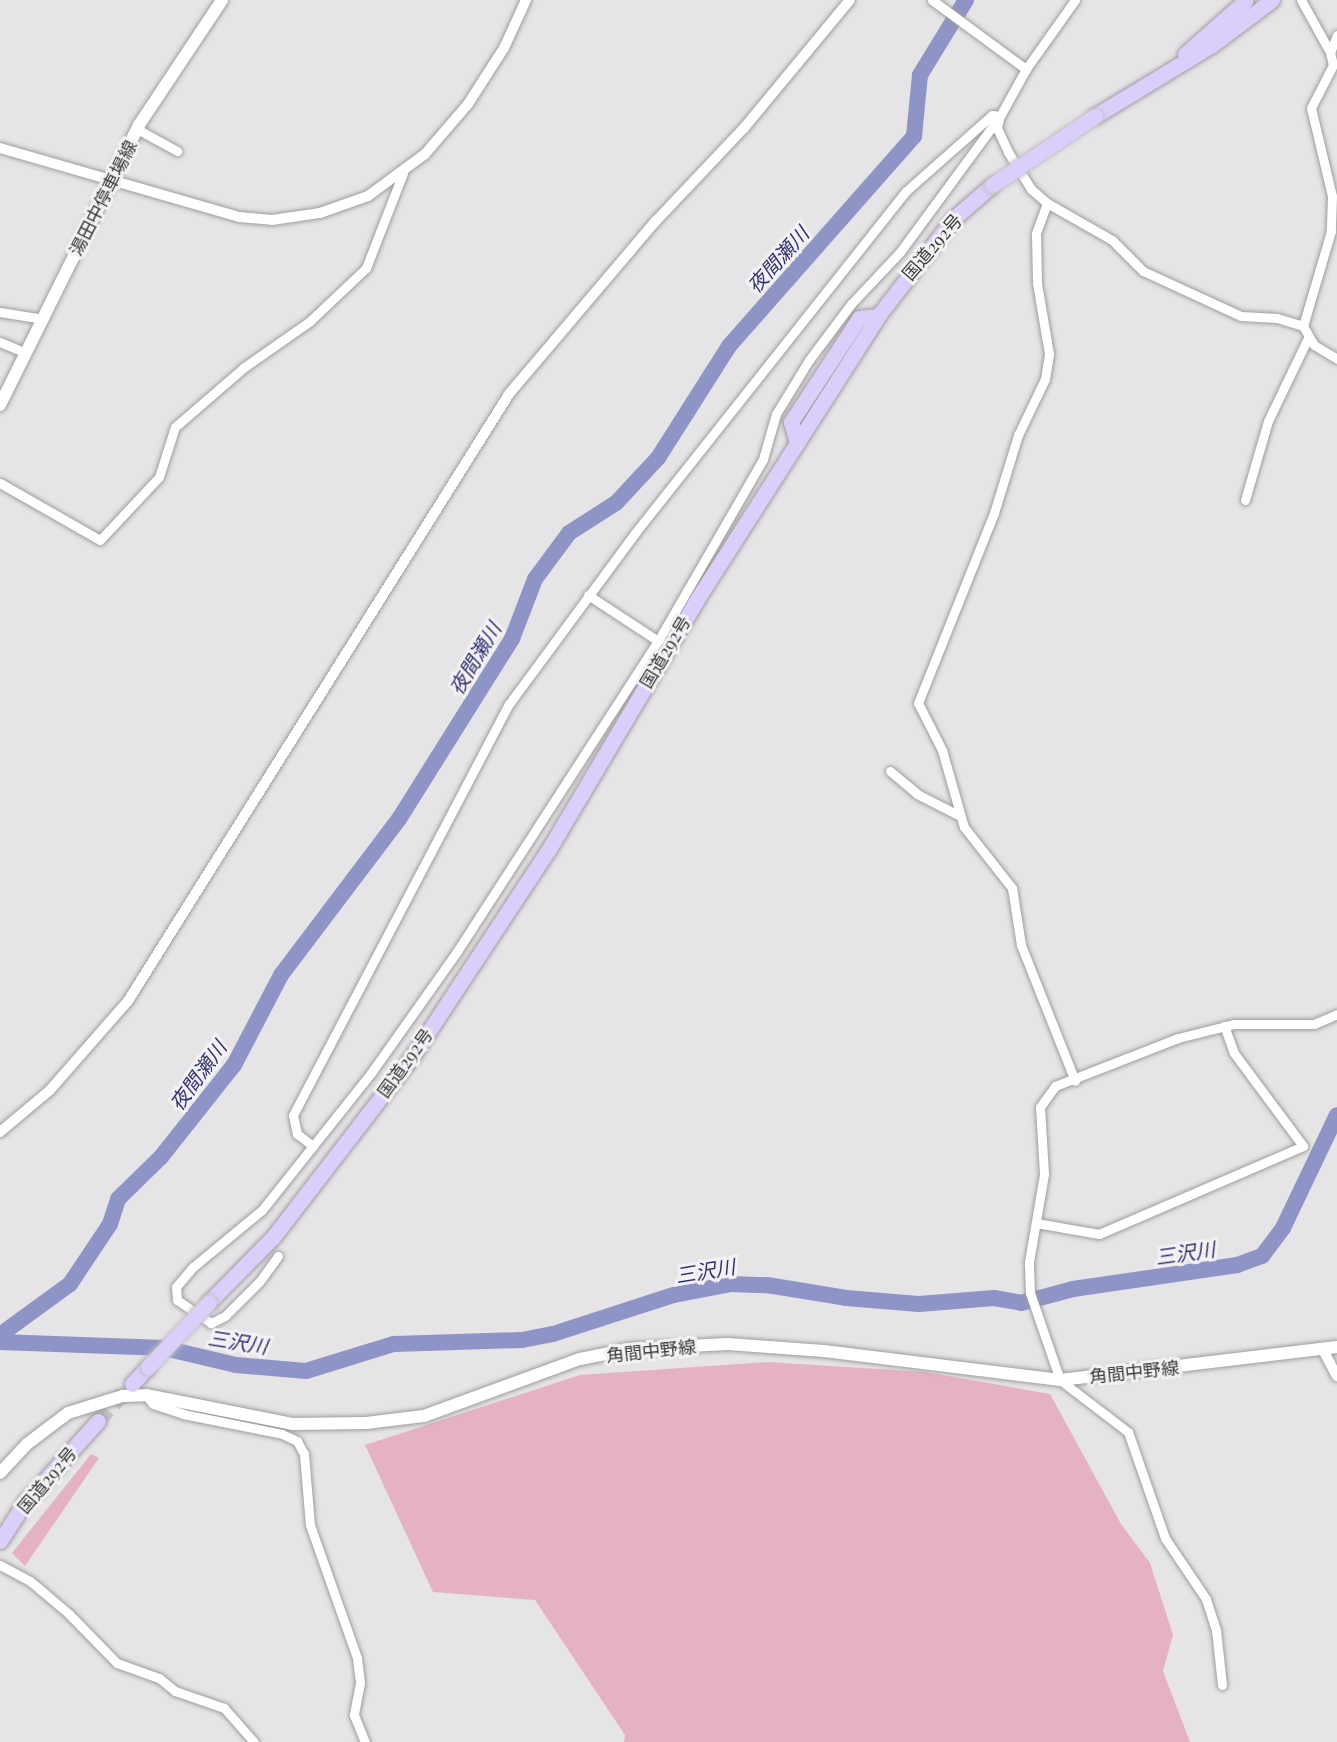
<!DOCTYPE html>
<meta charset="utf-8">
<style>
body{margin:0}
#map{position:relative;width:1337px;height:1742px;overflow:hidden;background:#e6e4e7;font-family:"Playfair Display","Noto Sans JP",serif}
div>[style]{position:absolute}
.green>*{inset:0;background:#e5b2c2}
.river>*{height:16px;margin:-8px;padding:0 8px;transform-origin:8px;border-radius:8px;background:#8f94c6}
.trunk-tunnel>*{height:15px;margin-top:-7.5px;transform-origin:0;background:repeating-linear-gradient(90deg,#c4c2c5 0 15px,transparent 0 23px)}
.roads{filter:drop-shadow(0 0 2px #9f9d9f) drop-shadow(0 0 2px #9f9d9f)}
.minor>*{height:9px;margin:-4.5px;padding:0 4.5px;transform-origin:4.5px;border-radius:4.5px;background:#fff}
.tertiary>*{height:10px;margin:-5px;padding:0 5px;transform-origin:5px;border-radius:5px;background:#fff}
.secondary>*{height:12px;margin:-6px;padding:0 6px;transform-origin:6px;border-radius:6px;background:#fff}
.trunk>*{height:15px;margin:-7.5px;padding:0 7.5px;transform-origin:7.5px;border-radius:7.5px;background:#dccefb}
.bridges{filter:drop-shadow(0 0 2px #c0c0c0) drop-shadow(0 0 2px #c0c0c0)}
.trunk-bridge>*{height:15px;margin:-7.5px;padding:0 7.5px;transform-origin:7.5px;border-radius:7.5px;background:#dccefb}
span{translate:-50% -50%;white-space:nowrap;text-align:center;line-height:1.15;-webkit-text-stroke:6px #f3f1f4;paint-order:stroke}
.street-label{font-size:18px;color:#3b3a3b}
.water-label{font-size:20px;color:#31316e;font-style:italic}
</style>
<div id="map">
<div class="green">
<div style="clip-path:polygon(768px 1362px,925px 1372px,1050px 1394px,1121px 1524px,1150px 1563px,1173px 1635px,1163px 1671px,1190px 1742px,624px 1742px,625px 1735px,535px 1600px,433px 1592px,365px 1445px,580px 1375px)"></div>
<div style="clip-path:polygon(91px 1454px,99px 1458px,25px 1566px,12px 1553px)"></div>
</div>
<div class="river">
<div style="left:0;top:1335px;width:87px;rotate:-36.1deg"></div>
<div style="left:70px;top:1284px;width:72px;rotate:-56.3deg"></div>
<div style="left:110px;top:1224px;width:26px;rotate:-72deg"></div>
<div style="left:118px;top:1199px;width:60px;rotate:-44.3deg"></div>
<div style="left:161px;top:1157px;width:117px;rotate:-51.6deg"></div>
<div style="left:234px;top:1065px;width:102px;rotate:-62.4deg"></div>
<div style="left:281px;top:975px;width:196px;rotate:-52.9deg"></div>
<div style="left:399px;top:819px;width:213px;rotate:-57.9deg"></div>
<div style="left:512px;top:639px;width:64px;rotate:-69deg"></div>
<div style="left:535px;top:579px;width:57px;rotate:-53.5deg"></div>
<div style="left:569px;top:533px;width:56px;rotate:-32.6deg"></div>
<div style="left:616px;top:503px;width:62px;rotate:-47deg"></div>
<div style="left:658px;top:458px;width:133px;rotate:-57.6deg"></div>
<div style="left:729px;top:346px;width:280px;rotate:-48.6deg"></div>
<div style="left:914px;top:136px;width:61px;rotate:-84.4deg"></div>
<div style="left:920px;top:75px;width:88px;rotate:-58.5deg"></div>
<div style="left:0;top:1342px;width:164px;rotate:2.1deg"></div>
<div style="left:164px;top:1348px;width:74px;rotate:13.3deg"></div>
<div style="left:236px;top:1365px;width:70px;rotate:4.9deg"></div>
<div style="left:306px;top:1371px;width:92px;rotate:-17.1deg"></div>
<div style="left:394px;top:1344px;width:128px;rotate:-1.8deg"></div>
<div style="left:522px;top:1340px;width:32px;rotate:-11deg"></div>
<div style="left:553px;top:1334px;width:127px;rotate:-17.9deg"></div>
<div style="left:674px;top:1295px;width:57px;rotate:-11.1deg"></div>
<div style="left:730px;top:1284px;width:37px;rotate:2deg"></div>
<div style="left:767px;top:1285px;width:80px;rotate:9.3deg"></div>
<div style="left:846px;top:1298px;width:73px;rotate:4.7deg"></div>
<div style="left:919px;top:1304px;width:75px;rotate:-4.6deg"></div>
<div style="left:994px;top:1298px;width:27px;rotate:10deg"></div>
<div style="left:1021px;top:1303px;width:54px;rotate:-15.1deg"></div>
<div style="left:1073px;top:1289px;width:166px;rotate:-8.3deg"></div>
<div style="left:1237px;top:1265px;width:27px;rotate:-20deg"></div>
<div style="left:1262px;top:1256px;width:35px;rotate:-53deg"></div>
<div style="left:1283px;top:1228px;width:125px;rotate:-64.5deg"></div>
</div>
<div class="trunk-tunnel">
<div style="left:98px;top:1421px;width:42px;rotate:-47.9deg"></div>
</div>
<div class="roads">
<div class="minor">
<div style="left:932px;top:0;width:117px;rotate:36.3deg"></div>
<div style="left:1301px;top:0;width:60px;rotate:60.9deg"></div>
<div style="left:1337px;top:35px;width:18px;rotate:112deg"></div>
<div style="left:1330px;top:52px;width:13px;rotate:77deg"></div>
<div style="left:1333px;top:65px;width:48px;rotate:117.1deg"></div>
<div style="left:1311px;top:108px;width:90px;rotate:76.6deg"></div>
<div style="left:1332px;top:196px;width:35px;rotate:92deg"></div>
<div style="left:1331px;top:231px;width:99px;rotate:106.4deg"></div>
<div style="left:1303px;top:326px;width:22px;rotate:60deg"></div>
<div style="left:1314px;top:345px;width:27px;rotate:31deg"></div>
<div style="left:999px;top:119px;width:9px;rotate:103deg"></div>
<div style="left:997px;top:128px;width:26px;rotate:65deg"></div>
<div style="left:1008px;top:152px;width:44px;rotate:58.1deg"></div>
<div style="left:1031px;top:189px;width:21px;rotate:41deg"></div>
<div style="left:1047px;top:203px;width:75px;rotate:29.6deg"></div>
<div style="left:1112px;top:240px;width:44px;rotate:45deg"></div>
<div style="left:1143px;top:271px;width:108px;rotate:24.7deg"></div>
<div style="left:1241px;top:316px;width:36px;rotate:3deg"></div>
<div style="left:1277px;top:318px;width:27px;rotate:17deg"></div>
<div style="left:137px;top:129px;width:46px;rotate:28.8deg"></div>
<div style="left:1047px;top:203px;width:33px;rotate:110deg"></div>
<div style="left:1036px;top:234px;width:49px;rotate:88.8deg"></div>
<div style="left:1037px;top:283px;width:72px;rotate:80.4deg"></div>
<div style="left:1049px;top:354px;width:25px;rotate:99deg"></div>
<div style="left:1045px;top:379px;width:62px;rotate:115.7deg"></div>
<div style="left:1018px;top:435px;width:82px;rotate:107.1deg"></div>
<div style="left:994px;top:513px;width:205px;rotate:111.8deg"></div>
<div style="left:918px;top:703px;width:53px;rotate:62.9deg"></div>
<div style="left:942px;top:750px;width:80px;rotate:74.1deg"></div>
<div style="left:964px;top:827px;width:78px;rotate:51.8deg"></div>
<div style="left:1012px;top:888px;width:58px;rotate:81deg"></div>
<div style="left:1021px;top:945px;width:146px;rotate:68.3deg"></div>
<div style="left:0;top:312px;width:44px;rotate:9.2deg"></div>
<div style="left:0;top:342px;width:28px;rotate:23deg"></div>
<div style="left:0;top:483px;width:115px;rotate:29.7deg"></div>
<div style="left:100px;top:540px;width:86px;rotate:-46.9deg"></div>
<div style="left:159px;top:477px;width:52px;rotate:-72.3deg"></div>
<div style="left:175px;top:427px;width:90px;rotate:-40.9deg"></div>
<div style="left:243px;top:368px;width:82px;rotate:-35deg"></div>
<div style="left:310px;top:321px;width:77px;rotate:-43.4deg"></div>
<div style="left:366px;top:268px;width:102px;rotate:-68.7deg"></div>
<div style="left:1245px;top:500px;width:82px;rotate:-73.8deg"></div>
<div style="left:1268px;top:421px;width:92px;rotate:-64.3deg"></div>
<div style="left:588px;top:595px;width:84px;rotate:33.3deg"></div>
<div style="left:890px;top:771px;width:35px;rotate:40deg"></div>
<div style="left:917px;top:794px;width:48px;rotate:27.1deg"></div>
<div style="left:313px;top:1146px;width:20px;rotate:-143deg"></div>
<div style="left:297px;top:1134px;width:19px;rotate:-102deg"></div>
<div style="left:293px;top:1115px;width:464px;rotate:-62.3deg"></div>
<div style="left:509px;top:704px;width:212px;rotate:-53.6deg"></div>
<div style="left:635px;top:533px;width:435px;rotate:-51.6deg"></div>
<div style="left:905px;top:192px;width:116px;rotate:-41.5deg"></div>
<div style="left:992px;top:115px;width:8px;rotate:7deg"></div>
<div style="left:1036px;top:1223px;width:64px;rotate:9.9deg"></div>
<div style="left:1099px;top:1234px;width:222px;rotate:-23.3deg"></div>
<div style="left:1303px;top:1146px;width:116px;rotate:-126.6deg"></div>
<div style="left:1234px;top:1053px;width:29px;rotate:-110deg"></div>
<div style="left:278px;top:1256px;width:32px;rotate:126deg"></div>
<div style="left:259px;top:1282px;width:48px;rotate:135deg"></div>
<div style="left:225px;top:1316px;width:16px;rotate:153deg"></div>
<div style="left:211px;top:1323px;width:41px;rotate:-145.9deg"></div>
<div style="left:177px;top:1300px;width:13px;rotate:-94deg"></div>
<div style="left:176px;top:1287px;width:26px;rotate:-50deg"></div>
<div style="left:193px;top:1267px;width:89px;rotate:-39.6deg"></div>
<div style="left:262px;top:1210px;width:175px;rotate:-51.5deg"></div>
<div style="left:371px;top:1073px;width:147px;rotate:-54.7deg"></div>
<div style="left:456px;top:953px;width:372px;rotate:-57.1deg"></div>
<div style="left:658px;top:641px;width:210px;rotate:-60deg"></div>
<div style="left:763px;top:459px;width:47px;rotate:-73.9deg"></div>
<div style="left:776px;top:414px;width:63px;rotate:-58.6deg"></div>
<div style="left:809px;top:360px;width:70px;rotate:-53.1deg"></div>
<div style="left:851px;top:304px;width:71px;rotate:-46.7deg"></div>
<div style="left:900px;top:252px;width:169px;rotate:-53.7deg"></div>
<div style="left:1000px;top:116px;width:54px;rotate:-61deg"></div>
<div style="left:1026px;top:69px;width:85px;rotate:-54.6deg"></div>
<div style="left:146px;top:1395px;width:11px;rotate:52deg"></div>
<div style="left:153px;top:1404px;width:32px;rotate:18deg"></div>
<div style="left:183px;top:1414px;width:101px;rotate:11.4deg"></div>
<div style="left:282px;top:1434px;width:17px;rotate:25deg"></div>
<div style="left:297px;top:1441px;width:15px;rotate:62deg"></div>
<div style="left:304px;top:1454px;width:71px;rotate:85.2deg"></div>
<div style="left:310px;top:1525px;width:141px;rotate:70.5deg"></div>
<div style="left:357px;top:1658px;width:25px;rotate:83deg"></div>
<div style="left:360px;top:1683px;width:33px;rotate:101deg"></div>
<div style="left:354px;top:1715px;width:29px;rotate:68deg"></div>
<div style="left:0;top:1565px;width:34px;rotate:28deg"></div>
<div style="left:30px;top:1581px;width:51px;rotate:40.2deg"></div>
<div style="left:69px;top:1614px;width:69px;rotate:45.6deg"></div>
<div style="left:117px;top:1663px;width:45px;rotate:19.7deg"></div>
<div style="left:159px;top:1678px;width:21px;rotate:39deg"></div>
<div style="left:175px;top:1691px;width:52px;rotate:19.1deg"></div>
<div style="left:224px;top:1708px;width:45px;rotate:48.6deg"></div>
<div style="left:1222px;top:1685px;width:55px;rotate:-96.2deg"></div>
<div style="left:1216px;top:1630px;width:33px;rotate:-108deg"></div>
<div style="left:1206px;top:1599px;width:73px;rotate:-123.9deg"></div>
<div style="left:1165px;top:1538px;width:112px;rotate:-109.2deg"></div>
<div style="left:1128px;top:1432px;width:86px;rotate:-142.6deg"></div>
<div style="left:1060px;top:1380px;width:92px;rotate:-109deg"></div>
<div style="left:1030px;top:1293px;width:31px;rotate:-92deg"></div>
<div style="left:1029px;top:1262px;width:89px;rotate:-80.3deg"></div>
<div style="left:1044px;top:1174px;width:67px;rotate:-93.4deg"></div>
<div style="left:1040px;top:1107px;width:26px;rotate:-54deg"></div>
<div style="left:1055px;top:1086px;width:132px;rotate:-21.3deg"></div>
<div style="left:1178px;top:1038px;width:58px;rotate:-14deg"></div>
<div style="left:1234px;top:1024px;width:80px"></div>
<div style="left:1314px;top:1024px;width:25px;rotate:-23deg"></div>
</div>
<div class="tertiary">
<div style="left:0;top:148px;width:249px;rotate:16.1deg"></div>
<div style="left:239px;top:217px;width:33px;rotate:5deg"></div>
<div style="left:272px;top:220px;width:49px;rotate:-8.3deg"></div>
<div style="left:320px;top:213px;width:51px;rotate:-19.5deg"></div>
<div style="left:368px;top:196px;width:71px;rotate:-36.4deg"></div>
<div style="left:425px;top:154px;width:66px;rotate:-49.3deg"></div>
<div style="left:468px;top:104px;width:67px;rotate:-57.3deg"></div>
<div style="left:504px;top:48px;width:53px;rotate:-65.4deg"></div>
<div style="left:0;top:1132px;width:65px;rotate:-40deg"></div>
<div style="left:50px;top:1090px;width:118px;rotate:-48.8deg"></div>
<div style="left:128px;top:1001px;width:717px;rotate:-57.88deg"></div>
<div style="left:509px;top:394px;width:226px;rotate:-49.7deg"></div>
<div style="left:655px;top:222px;width:129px;rotate:-46.6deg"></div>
<div style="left:744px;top:128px;width:166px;rotate:-50.4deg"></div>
<div style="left:1323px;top:1350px;width:30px;rotate:62deg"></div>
</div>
<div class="secondary">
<div style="left:0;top:405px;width:313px;rotate:-63.6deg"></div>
<div style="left:139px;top:125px;width:150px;rotate:-56.4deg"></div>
<div style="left:0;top:1473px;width:40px;rotate:-47deg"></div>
<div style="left:27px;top:1444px;width:51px;rotate:-37.1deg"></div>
<div style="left:68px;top:1413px;width:58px;rotate:-17.2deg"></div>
<div style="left:123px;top:1396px;width:23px;rotate:-2deg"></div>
<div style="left:146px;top:1395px;width:149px;rotate:11.2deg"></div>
<div style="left:292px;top:1424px;width:74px;rotate:-0.8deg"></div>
<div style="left:366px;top:1423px;width:58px;rotate:-6.9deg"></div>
<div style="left:424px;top:1416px;width:166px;rotate:-20.1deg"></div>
<div style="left:580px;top:1359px;width:51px;rotate:-11.3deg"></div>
<div style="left:630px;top:1349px;width:98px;rotate:-2.9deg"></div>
<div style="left:728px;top:1344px;width:96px;rotate:4.2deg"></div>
<div style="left:824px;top:1351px;width:238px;rotate:7deg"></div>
<div style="left:1060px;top:1380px;width:279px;rotate:-6.8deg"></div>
</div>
<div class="trunk">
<div style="left:1185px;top:54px;width:81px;rotate:-41.5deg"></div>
<div style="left:1095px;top:116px;width:137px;rotate:-31.3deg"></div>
<div style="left:1212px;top:45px;width:75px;rotate:-36.9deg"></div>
<div style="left:797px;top:443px;width:22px;rotate:-106deg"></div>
<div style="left:791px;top:422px;width:124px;rotate:-56.8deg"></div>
<div style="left:859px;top:318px;width:19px;rotate:-6deg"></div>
<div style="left:209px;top:1302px;width:93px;rotate:-45.4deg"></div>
<div style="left:274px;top:1236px;width:225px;rotate:-52.4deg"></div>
<div style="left:411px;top:1058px;width:250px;rotate:-56.6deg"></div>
<div style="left:549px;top:849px;width:288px;rotate:-59.3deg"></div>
<div style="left:696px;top:601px;width:338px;rotate:-57.4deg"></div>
<div style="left:878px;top:316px;width:123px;rotate:-52.3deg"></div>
<div style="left:953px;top:219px;width:52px;rotate:-41.1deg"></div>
<div style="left:132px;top:1384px;width:23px;rotate:-47deg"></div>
<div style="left:0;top:1541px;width:46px;rotate:-57.3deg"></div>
<div style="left:25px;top:1502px;width:109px;rotate:-48deg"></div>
</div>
</div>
<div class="bridges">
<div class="trunk-bridge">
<div style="left:992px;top:185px;width:124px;rotate:-33.8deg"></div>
<div style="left:148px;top:1367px;width:89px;rotate:-46.8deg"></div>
</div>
</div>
<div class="street-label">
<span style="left:103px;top:198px;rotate:-63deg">湯田中停車場線</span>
<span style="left:932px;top:247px;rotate:-49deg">国道292号</span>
<span style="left:665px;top:652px;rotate:-59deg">国道292号</span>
<span style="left:405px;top:1063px;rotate:-54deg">国道292号</span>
<span style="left:651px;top:1351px;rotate:-6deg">角間中野線</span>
<span style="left:1134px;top:1372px;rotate:-6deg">角間中野線</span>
<span style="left:47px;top:1480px;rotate:-50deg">国道292号</span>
</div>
<div class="water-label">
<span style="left:777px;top:259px;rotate:-48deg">夜間瀬川</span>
<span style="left:474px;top:658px;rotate:-59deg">夜間瀬川</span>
<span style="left:197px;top:1075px;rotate:-54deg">夜間瀬川</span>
<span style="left:1185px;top:1252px;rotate:-8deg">三沢川</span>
<span style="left:705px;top:1270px;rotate:-9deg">三沢川</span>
<span style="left:238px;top:1341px;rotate:9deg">三沢川</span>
</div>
</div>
